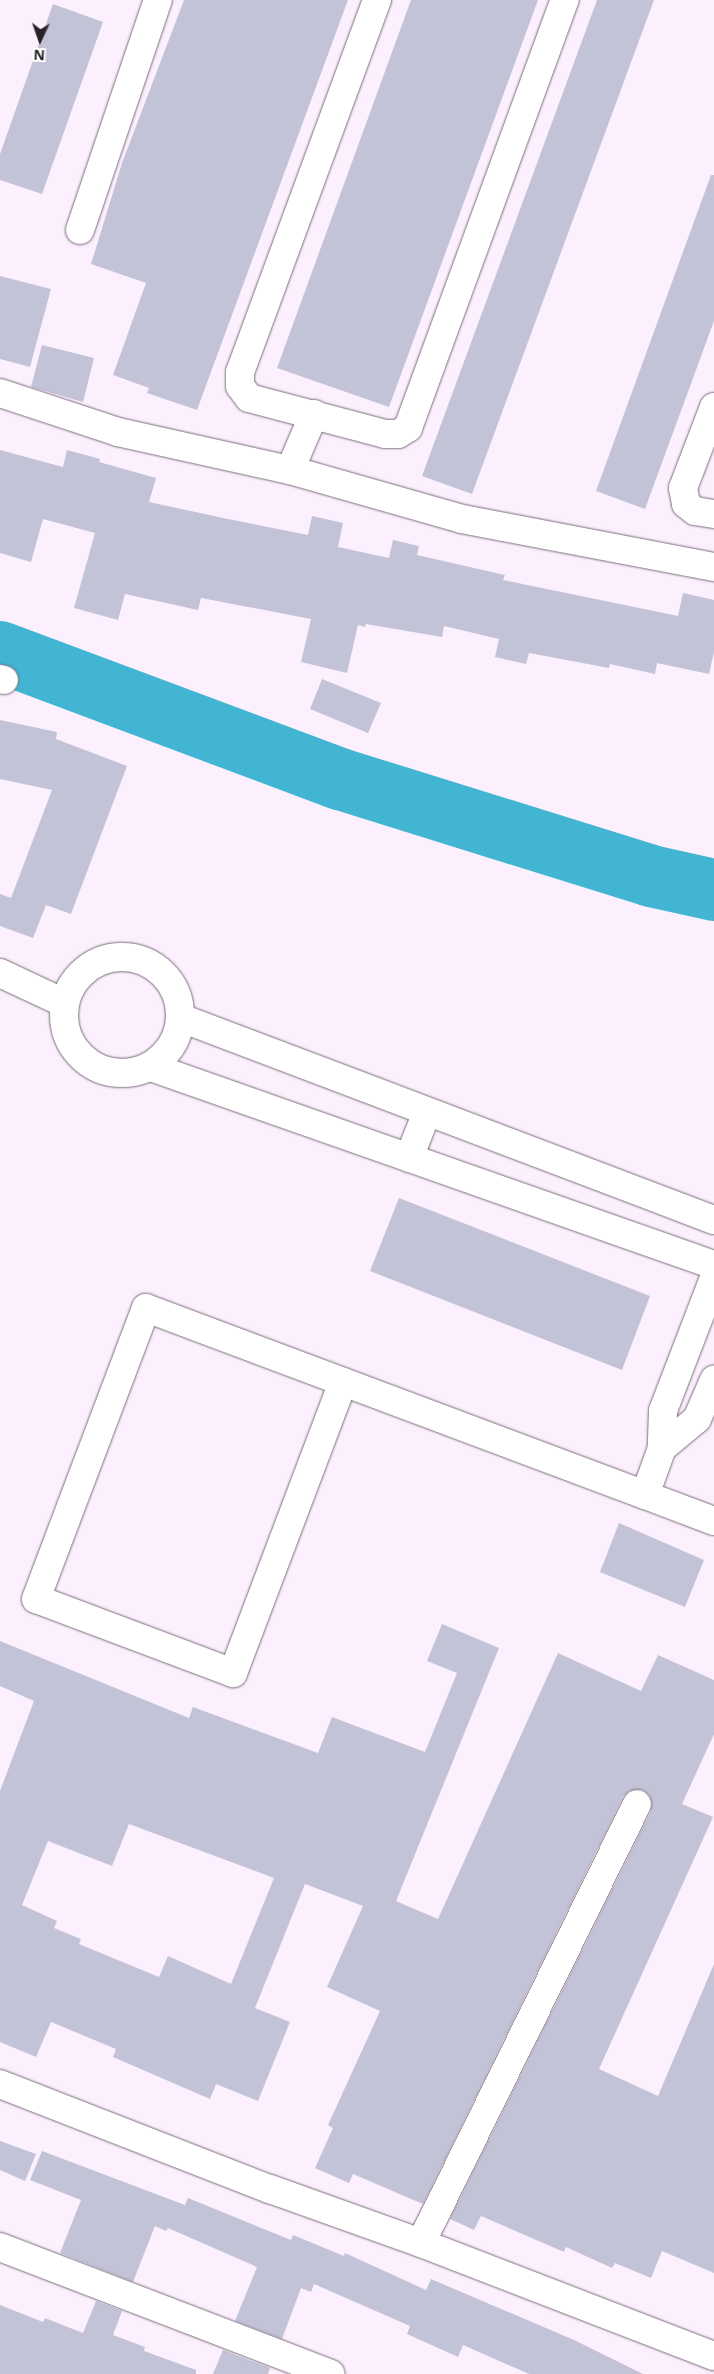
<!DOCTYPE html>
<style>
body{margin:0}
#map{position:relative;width:714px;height:2374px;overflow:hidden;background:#fdf0fe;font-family:"Noto Sans",sans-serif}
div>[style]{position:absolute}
.river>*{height:62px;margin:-31px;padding:0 31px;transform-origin:31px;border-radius:31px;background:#41b5d2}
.building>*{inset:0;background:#c2c3d7}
.roads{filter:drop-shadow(0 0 1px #7a6d7b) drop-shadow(0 0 1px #7a6d7b)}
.minor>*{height:28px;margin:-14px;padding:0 14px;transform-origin:14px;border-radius:14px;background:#fff}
.minor>.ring{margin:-14px;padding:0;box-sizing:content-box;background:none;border:28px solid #fff;border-radius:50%}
span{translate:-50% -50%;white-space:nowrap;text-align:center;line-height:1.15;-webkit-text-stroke:5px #fff;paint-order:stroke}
.north{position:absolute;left:15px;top:15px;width:50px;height:50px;-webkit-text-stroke:4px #fff;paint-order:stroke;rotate:183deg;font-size:14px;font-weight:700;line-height:20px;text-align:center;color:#282228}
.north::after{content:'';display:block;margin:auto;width:18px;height:22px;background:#282228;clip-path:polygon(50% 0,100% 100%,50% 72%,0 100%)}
</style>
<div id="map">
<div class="river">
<div style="left:0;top:652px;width:363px;rotate:20.5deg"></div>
<div style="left:340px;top:779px;width:326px;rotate:17.3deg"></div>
<div style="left:651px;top:876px;width:65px;rotate:12.5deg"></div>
</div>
<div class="building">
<div style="clip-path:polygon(184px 0,348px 0,197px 410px,147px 393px,149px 388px,113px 375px,146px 283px,91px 264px,122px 163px)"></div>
<div style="clip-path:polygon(411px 0,538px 0,389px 407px,277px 368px)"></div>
<div style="clip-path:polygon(597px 0,654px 0,472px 494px,422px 476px)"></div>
<div style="clip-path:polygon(53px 4px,103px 22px,42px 194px,0 180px,0 154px)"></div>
<div style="clip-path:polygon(711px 175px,714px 175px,714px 321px,645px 509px,596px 491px)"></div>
<div style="clip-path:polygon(0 276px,51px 289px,30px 367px,0 359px)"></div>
<div style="clip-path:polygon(42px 345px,94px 358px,83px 402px,31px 387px)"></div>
<div style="clip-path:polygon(0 450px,63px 467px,67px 450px,100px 459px,99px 462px,156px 478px,149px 502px,228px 519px,308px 535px,312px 516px,343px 523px,338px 547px,389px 558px,393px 540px,419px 546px,417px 555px,505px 575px,503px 580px,678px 616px,683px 593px,714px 600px,714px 652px,709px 674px,657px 663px,655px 674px,610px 664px,609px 668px,529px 653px,526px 664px,495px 657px,499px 639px,444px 626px,442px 637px,366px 624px,365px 627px,358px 625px,347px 673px,301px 662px,311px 619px,201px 598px,198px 610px,125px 594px,118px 620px,74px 608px,95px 533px,43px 519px,31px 562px,0 553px)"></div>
<div style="clip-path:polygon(322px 679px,381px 703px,368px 733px,310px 709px)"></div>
<div style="clip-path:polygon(0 720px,57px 732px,56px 739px,127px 766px,71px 914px,46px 905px,33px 938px,0 926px,0 894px,11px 898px,52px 790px,0 779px)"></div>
<div style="clip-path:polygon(399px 1198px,650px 1296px,622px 1370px,370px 1271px)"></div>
<div style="clip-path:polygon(619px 1523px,704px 1560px,685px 1607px,600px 1572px)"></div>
<div style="clip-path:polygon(evenodd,442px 1624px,499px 1648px,396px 1901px,438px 1919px,558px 1653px,641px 1691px,658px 1655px,714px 1680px,714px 1734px,682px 1804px,713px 1817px,599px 2069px,658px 2096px,714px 1964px,714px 2273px,662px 2251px,651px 2278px,615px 2263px,612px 2268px,566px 2247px,564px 2252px,481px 2216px,474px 2230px,450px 2219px,651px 1811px,650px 1796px,643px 1790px,629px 1791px,623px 1797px,423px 2204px,353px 2174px,349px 2183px,315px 2168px,333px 2128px,328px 2125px,380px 2011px,327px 1987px,363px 1906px,305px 1884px,255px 2008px,290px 2022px,258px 2101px,216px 2084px,210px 2099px,113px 2057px,116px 2049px,51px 2022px,36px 2057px,0 2042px,0 1791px,34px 1701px,0 1686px,0 1641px,189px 1718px,193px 1707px,318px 1753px,332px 1717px,425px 1752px,457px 1673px,427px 1661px,442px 1624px,129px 1824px,274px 1878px,231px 1984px,168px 1956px,159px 1977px,79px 1944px,81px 1939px,54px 1928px,57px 1921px,22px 1905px,48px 1841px,112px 1866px,129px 1824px)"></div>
<div style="clip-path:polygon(0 2141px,36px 2154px,25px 2181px,0 2170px)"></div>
<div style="clip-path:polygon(42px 2151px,185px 2205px,188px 2198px,291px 2240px,293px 2235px,344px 2256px,345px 2253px,426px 2290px,431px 2279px,574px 2340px,643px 2374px,529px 2374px,463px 2345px,458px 2357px,407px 2334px,410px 2326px,314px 2284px,311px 2292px,301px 2288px,282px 2339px,235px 2321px,257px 2267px,168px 2228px,166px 2231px,155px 2226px,133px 2282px,60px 2253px,81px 2200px,30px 2180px)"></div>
<div style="clip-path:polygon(96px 2301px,122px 2311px,113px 2335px,145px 2347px,144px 2351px,196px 2370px,196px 2374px,0 2374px,0 2305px,43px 2322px,45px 2318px,83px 2333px)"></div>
<div style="clip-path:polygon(223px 2350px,270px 2368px,268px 2374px,213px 2374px)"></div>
</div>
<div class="roads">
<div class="minor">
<div style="left:377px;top:0;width:396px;rotate:110.2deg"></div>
<div style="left:240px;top:372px;width:14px;rotate:90deg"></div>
<div style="left:240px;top:386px;width:15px;rotate:53deg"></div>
<div style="left:249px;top:398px;width:141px;rotate:14.8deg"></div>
<div style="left:385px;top:434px;width:13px"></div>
<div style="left:398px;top:434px;width:12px;rotate:-31deg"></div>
<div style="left:408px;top:428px;width:456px;rotate:-69.9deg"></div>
<div style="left:80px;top:230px;width:243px;rotate:-71.3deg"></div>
<div style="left:0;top:393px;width:124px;rotate:18.3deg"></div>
<div style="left:118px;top:432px;width:176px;rotate:12.5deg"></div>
<div style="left:290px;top:470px;width:179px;rotate:15.9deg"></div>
<div style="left:462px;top:519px;width:257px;rotate:10.8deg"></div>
<div style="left:714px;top:407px;width:87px;rotate:110.9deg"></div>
<div style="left:683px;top:488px;width:16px;rotate:79deg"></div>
<div style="left:686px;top:504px;width:11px;rotate:38deg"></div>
<div style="left:695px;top:511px;width:19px;rotate:9deg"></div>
<div style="left:290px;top:470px;width:61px;rotate:-66.8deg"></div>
<div style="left:0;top:679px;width:4px;rotate:14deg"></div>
<div class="ring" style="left:64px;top:957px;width:88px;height:88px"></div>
<div style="left:0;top:973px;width:71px;rotate:25.1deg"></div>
<div style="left:181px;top:1018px;width:570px;rotate:20.76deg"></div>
<div style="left:151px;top:1067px;width:597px;rotate:19.38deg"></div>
<div style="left:409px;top:1158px;width:49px;rotate:-68.6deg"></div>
<div style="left:714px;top:1278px;width:142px;rotate:111deg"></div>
<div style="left:663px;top:1411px;width:37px;rotate:92deg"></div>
<div style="left:662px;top:1448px;width:50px;rotate:109.9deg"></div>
<div style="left:645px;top:1495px;width:74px;rotate:20.6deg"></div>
<div style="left:343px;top:1382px;width:311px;rotate:110.7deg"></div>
<div style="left:233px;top:1673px;width:210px;rotate:-159.4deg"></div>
<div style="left:36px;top:1599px;width:311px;rotate:-69.3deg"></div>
<div style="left:146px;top:1308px;width:533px;rotate:20.54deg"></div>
<div style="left:662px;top:1448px;width:45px;rotate:-39.6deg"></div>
<div style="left:697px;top:1419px;width:43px;rotate:-66.4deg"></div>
<div style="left:0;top:2084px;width:290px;rotate:21.3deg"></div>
<div style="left:270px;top:2189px;width:160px;rotate:19.7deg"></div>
<div style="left:421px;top:2243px;width:314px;rotate:21.1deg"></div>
<div style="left:421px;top:2243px;width:489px;rotate:-63.8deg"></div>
<div style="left:0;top:2247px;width:354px;rotate:21deg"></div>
</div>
</div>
<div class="north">N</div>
</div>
